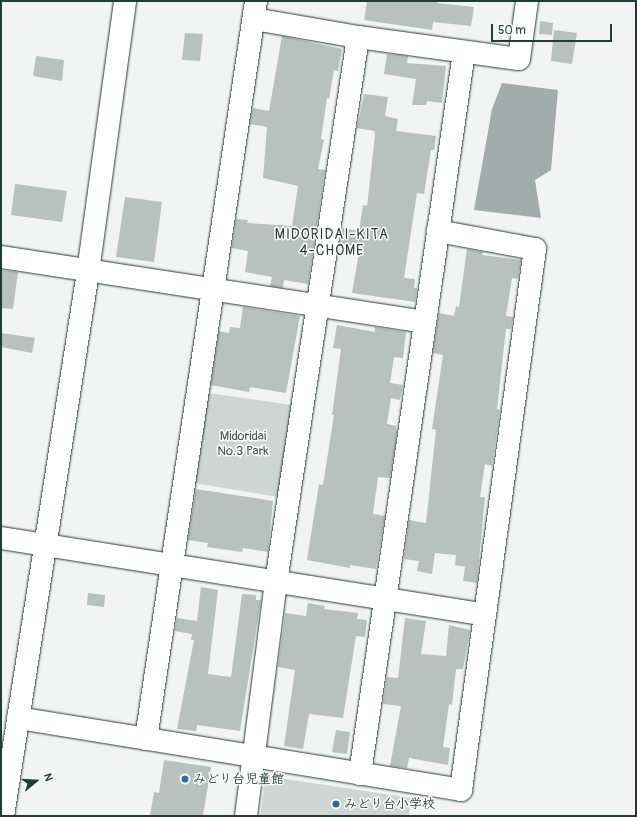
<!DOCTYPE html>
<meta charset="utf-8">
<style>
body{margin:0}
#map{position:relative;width:637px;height:817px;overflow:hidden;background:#f2f3f3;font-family:Pangolin,"Klee One",sans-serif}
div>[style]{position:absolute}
.green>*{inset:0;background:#ced5d3}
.water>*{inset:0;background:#a1adaa}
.building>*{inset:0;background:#b7c1bd}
.roads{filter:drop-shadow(0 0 1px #1f3d34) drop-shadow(0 0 1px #1f3d34)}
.minor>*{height:22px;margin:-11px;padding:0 11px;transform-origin:11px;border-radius:11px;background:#fff}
.dots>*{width:11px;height:11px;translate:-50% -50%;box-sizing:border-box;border:2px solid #fff;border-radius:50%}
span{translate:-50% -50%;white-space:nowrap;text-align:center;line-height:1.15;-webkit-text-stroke:3px #fff;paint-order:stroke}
.park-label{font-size:13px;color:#425b54}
.poi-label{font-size:13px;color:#1f3d34;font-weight:700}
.left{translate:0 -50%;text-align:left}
.neighbourhood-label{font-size:14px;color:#1f3d34;letter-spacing:1px}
.frame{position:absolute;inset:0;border:2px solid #1f3d34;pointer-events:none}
.north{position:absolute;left:16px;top:761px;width:40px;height:40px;-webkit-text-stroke:3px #fff;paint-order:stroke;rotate:72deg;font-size:11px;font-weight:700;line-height:16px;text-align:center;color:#1f3d34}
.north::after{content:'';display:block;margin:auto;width:14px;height:18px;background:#1f3d34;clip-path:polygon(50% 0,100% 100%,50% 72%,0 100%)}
.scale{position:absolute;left:491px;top:24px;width:121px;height:18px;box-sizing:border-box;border:2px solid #1f3d34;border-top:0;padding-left:5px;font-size:12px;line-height:14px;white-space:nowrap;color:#1f3d34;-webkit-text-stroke:3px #fff;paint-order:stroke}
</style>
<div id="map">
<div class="green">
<div style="clip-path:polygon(208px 393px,292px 405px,279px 497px,194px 483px)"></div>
<div style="clip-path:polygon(266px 776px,411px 798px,409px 816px,260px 816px)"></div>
</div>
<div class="water">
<div style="clip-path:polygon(502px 83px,558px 90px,551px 170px,535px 180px,541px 218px,474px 210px,492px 109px)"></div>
</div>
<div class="building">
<div style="clip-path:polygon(367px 1px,437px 1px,437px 3px,474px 7px,471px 26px,433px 22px,432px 30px,364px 20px)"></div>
<div style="clip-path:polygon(540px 21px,553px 23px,552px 35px,539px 34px)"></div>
<div style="clip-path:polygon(554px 30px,577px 33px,572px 64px,551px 61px)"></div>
<div style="clip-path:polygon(185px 33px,203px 34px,200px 61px,182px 60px)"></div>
<div style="clip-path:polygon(282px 36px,342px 49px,338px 71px,334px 70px,329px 99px,327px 98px,321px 139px,324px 140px,318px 169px,325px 170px,308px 284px,284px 280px,283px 288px,270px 286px,272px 277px,245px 272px,248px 251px,232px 248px,236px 219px,248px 220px,247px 223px,292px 226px,298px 186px,263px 178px,267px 127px,250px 124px,253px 108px,269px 111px)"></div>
<div style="clip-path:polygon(387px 54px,408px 56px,407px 63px,446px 66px,442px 103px,427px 101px,426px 105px,412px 105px,416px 79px,384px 74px)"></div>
<div style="clip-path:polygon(36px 56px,64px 60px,62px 81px,33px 76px)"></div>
<div style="clip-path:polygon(364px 94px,388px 97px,385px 116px,398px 119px,396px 131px,436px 136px,434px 150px,431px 150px,424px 194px,417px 193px,404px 278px,415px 279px,414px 288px,417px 288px,415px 302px,352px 293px,359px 252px,339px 248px,342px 228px,359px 231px,363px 205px,367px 206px,375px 135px,374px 131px,357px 128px)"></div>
<div style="clip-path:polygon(15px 184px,67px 191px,62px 222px,11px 215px)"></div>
<div style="clip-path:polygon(125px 197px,162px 202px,154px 262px,116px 257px)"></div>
<div style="clip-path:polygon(467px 249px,483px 252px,482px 255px,521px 260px,518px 279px,512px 278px,506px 316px,513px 317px,511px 329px,506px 329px,497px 409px,500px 410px,492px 466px,485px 464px,480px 497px,485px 497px,477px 583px,463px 581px,465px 567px,455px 565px,456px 555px,435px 553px,432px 574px,417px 571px,419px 561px,404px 559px,409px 520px,426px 523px,436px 430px,432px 429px,443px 355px,433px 353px,439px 313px,454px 316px,456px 306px,459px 307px)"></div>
<div style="clip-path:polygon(1px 270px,18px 272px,13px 309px,1px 308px)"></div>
<div style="clip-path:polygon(243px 307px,300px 316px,286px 393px,250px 387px,249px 392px,211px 385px,219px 331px,229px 333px,230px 327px,240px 328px)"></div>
<div style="clip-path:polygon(337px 325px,375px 332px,375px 327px,406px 332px,403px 358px,394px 357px,390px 383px,403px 385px,400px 400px,391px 398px,387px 424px,396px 426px,397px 432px,390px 478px,378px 477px,373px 514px,385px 516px,376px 569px,350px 565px,350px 568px,307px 560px,319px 484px,323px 485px,334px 415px,332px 415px,341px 349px,333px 348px)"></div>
<div style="clip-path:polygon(1px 333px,35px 338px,32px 353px,1px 347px)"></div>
<div style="clip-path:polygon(196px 489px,273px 501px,268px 552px,243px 548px,242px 552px,207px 547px,208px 543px,188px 540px)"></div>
<div style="clip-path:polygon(201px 587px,218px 590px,208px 674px,231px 677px,242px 594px,256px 595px,256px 600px,261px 600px,240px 731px,197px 725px,196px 731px,177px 729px,194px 640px,191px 640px,192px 634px,175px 631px,177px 618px,197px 621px)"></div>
<div style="clip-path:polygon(88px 593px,105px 595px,104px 607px,87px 605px)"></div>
<div style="clip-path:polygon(308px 603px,325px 606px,324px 609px,358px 613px,357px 619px,367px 620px,365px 637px,356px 636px,343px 718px,309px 714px,303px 749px,284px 746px,295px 670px,278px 667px,285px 613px,306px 616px)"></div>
<div style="clip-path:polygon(405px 618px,426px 621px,421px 654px,446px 656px,449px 625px,470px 630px,463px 669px,456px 669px,452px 705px,449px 704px,443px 747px,450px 748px,448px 765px,409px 758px,407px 768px,390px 766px,401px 706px,383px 704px,387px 677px,398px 678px)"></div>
<div style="clip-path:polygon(336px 730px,350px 732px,347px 754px,332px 752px)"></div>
<div style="clip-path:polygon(164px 760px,211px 767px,203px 816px,150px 816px,154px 792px,159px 793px)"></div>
</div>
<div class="roads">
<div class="minor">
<div style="left:254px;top:19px;width:106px;rotate:9.8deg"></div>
<div style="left:358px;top:37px;width:162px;rotate:7.8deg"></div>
<div style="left:519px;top:59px;width:59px;rotate:-82.1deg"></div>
<div style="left:1px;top:257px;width:429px;rotate:8.7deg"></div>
<div style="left:1px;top:538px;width:490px;rotate:9deg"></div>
<div style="left:18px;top:718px;width:449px;rotate:9.2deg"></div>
<div style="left:461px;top:790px;width:546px;rotate:-82.21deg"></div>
<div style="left:535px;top:249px;width:99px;rotate:-169.5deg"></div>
<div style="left:146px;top:739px;width:746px;rotate:-81.52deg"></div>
<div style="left:360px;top:774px;width:729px;rotate:-81.8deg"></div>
<div style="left:3px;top:816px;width:551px;rotate:-81.12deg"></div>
<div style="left:88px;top:272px;width:274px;rotate:-82.2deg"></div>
<div style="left:246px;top:816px;width:236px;rotate:-82.7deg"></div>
<div style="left:276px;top:582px;width:551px;rotate:-81.44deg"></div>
</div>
</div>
<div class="dots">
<div style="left:185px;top:779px;background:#1f6fb2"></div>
<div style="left:336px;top:804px;background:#1f6fb2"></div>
</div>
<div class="park-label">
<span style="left:243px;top:444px">Midoridai<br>No.3 Park</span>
</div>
<div class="poi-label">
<span class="left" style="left:193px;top:779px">みどり台児童館</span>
<span class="left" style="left:344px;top:804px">みどり台小学校</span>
</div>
<div class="neighbourhood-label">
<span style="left:332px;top:243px">MIDORIDAI-KITA<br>4-CHOME</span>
</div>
<div class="frame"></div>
<div class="north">N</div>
<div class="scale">50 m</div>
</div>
